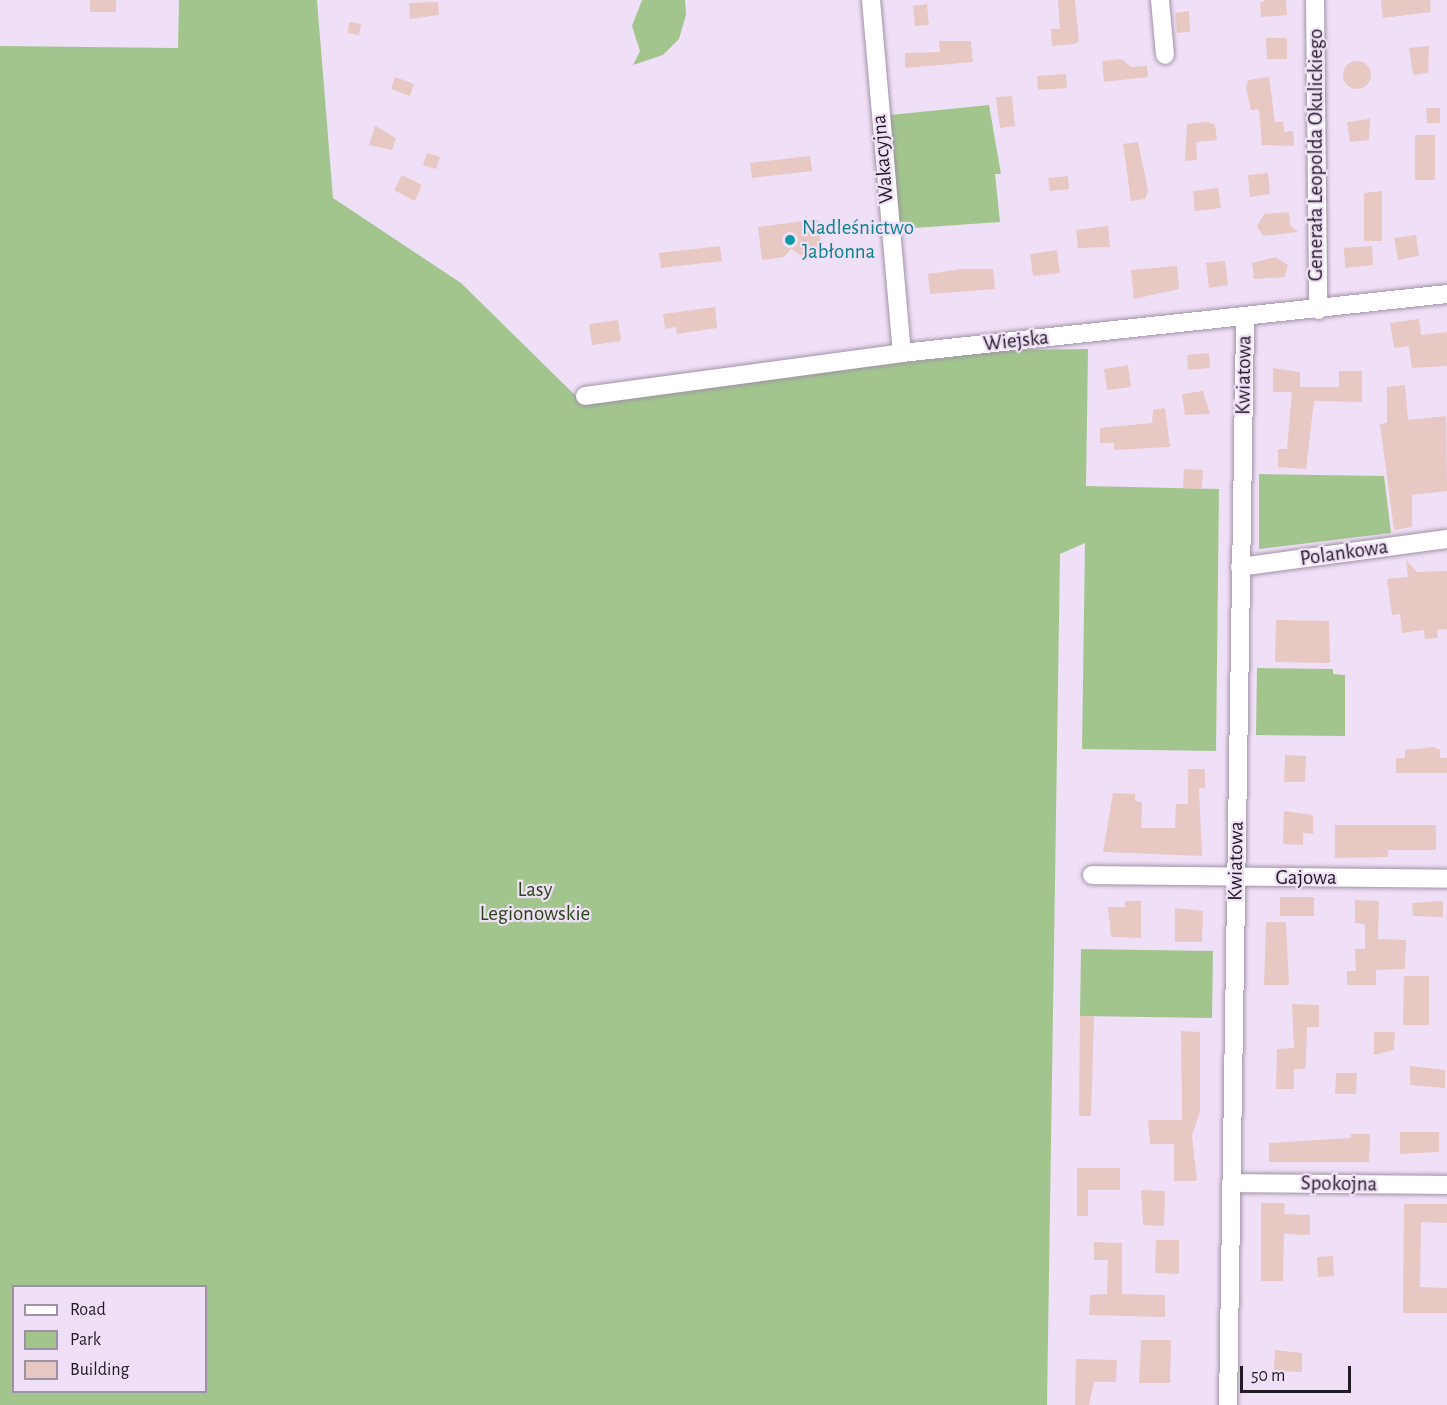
<!DOCTYPE html>
<meta charset="utf-8">
<style>
body{margin:0}
#map{position:relative;width:1447px;height:1405px;overflow:hidden;background:#f0e0f7;font-family:"Alegreya Sans",sans-serif}
div>[style]{position:absolute}
.green>*{inset:0;background:#a2c58e}
.building>*{inset:0;background:#e7c8c3}
.round{border-radius:50%}
.roads{filter:drop-shadow(0 0 2px #a091a6) drop-shadow(0 0 2px #a091a6)}
.minor>*{height:18px;margin:-9px;padding:0 9px;transform-origin:9px;border-radius:9px;background:#fff}
.dots>*{width:16px;height:16px;translate:-50% -50%;box-sizing:border-box;border:3px solid #f0e0f7;border-radius:50%}
span{translate:-50% -50%;white-space:nowrap;text-align:center;line-height:1.15;-webkit-text-stroke:4.5px #f0e0f7;paint-order:stroke}
.street-label{font-size:21px;color:#211b24}
.culture-label{font-size:21px;color:#0d838f}
.left{translate:0 -50%;text-align:left}
.park-label{font-size:21px;color:#294515}
.legend{position:absolute;left:12px;top:1285px;width:195px;height:108px;box-sizing:border-box;background:#f0e0f7;border:2px solid #9d91a3;margin:0;padding:8px 10px;list-style:none;font-size:18px;color:#211b24}
.legend li{display:flex;align-items:center;gap:12px;height:30px}
.legend b{width:30px;border:2px solid #9d91a3}
.scale{position:absolute;left:1240px;top:1366px;width:111px;height:27px;box-sizing:border-box;border:3px solid #211b24;border-top:0;padding-left:8px;font-size:18px;line-height:21px;white-space:nowrap;color:#211b24;-webkit-text-stroke:4px #f0e0f7;paint-order:stroke}
</style>
<div id="map">
<div class="green">
<div style="clip-path:polygon(evenodd,179px 0,317px 0,333px 198px,461px 283px,581px 401px,1009px 350px,1088px 349px,1086px 486px,1219px 489px,1216px 751px,1082px 749px,1085px 543px,1060px 554px,1047px 1405px,0 1405px,0 46px,178px 48px,179px 0,14px 1286px,206px 1286px,206px 1392px,14px 1392px,14px 1286px)"></div>
<div style="clip-path:polygon(642px 0,685px 0,686px 15px,679px 39px,663px 55px,633px 65px,640px 51px,632px 26px)"></div>
<div style="clip-path:polygon(989px 105px,1001px 174px,995px 174px,1000px 222px,900px 229px,890px 115px)"></div>
<div style="clip-path:polygon(1259px 474px,1384px 476px,1391px 533px,1259px 549px)"></div>
<div style="clip-path:polygon(1257px 668px,1333px 669px,1333px 674px,1345px 675px,1345px 736px,1256px 735px)"></div>
<div style="clip-path:polygon(1081px 949px,1213px 951px,1212px 1018px,1080px 1016px)"></div>
</div>
<div class="building">
<div style="clip-path:polygon(90px 0,116px 0,116px 12px,90px 12px)"></div>
<div style="clip-path:polygon(1058px 0,1075px 0,1079px 42px,1074px 44px,1052px 46px,1051px 29px,1060px 29px)"></div>
<div style="clip-path:polygon(1266px 0,1286px 0,1287px 15px,1261px 17px,1260px 3px)"></div>
<div style="clip-path:polygon(1381px 0,1430px 0,1431px 12px,1383px 18px)"></div>
<div style="clip-path:polygon(438px 2px,439px 15px,410px 19px,409px 3px)"></div>
<div style="clip-path:polygon(927px 4px,929px 25px,915px 26px,913px 6px)"></div>
<div style="clip-path:polygon(1189px 11px,1190px 32px,1177px 33px,1175px 13px)"></div>
<div style="clip-path:polygon(349px 22px,361px 24px,359px 35px,348px 33px)"></div>
<div style="clip-path:polygon(1266px 38px,1287px 38px,1287px 59px,1267px 59px)"></div>
<div style="clip-path:polygon(939px 41px,971px 41px,973px 62px,905px 68px,905px 53px,940px 52px)"></div>
<div style="clip-path:polygon(1429px 46px,1428px 73px,1413px 75px,1409px 48px)"></div>
<div style="clip-path:polygon(1122px 59px,1131px 67px,1147px 66px,1148px 77px,1104px 82px,1102px 61px)"></div>
<div class="round" style="left:1343px;top:61px;width:28px;height:28px"></div>
<div style="clip-path:polygon(1066px 74px,1067px 88px,1038px 90px,1037px 76px)"></div>
<div style="clip-path:polygon(395px 77px,414px 84px,410px 96px,391px 89px)"></div>
<div style="clip-path:polygon(1269px 77px,1275px 122px,1283px 122px,1284px 132px,1293px 131px,1294px 146px,1262px 145px,1259px 109px,1251px 110px,1246px 88px,1248px 80px)"></div>
<div style="clip-path:polygon(1012px 96px,1015px 126px,1000px 128px,996px 97px)"></div>
<div style="clip-path:polygon(1426px 108px,1440px 108px,1440px 123px,1427px 123px)"></div>
<div style="clip-path:polygon(1370px 119px,1369px 140px,1350px 142px,1347px 122px)"></div>
<div style="clip-path:polygon(1208px 122px,1215px 125px,1217px 140px,1196px 142px,1197px 160px,1185px 161px,1187px 124px)"></div>
<div style="clip-path:polygon(375px 126px,396px 138px,392px 150px,369px 145px)"></div>
<div style="clip-path:polygon(1415px 135px,1435px 135px,1435px 180px,1415px 180px)"></div>
<div style="clip-path:polygon(1138px 142px,1148px 190px,1145px 199px,1131px 201px,1123px 144px)"></div>
<div style="clip-path:polygon(427px 153px,440px 157px,436px 169px,423px 165px)"></div>
<div style="clip-path:polygon(810px 156px,812px 171px,752px 178px,750px 163px)"></div>
<div style="clip-path:polygon(1268px 173px,1270px 194px,1250px 197px,1248px 175px)"></div>
<div style="clip-path:polygon(402px 175px,422px 185px,415px 201px,394px 190px)"></div>
<div style="clip-path:polygon(1068px 176px,1069px 189px,1050px 191px,1048px 178px)"></div>
<div style="clip-path:polygon(1218px 188px,1221px 208px,1195px 211px,1193px 191px)"></div>
<div style="clip-path:polygon(1382px 191px,1382px 241px,1364px 241px,1364px 193px)"></div>
<div style="clip-path:polygon(1289px 212px,1290px 225px,1298px 232px,1263px 236px,1257px 226px,1264px 214px)"></div>
<div style="clip-path:polygon(818px 219px,822px 253px,800px 255px,791px 249px,784px 257px,762px 260px,758px 227px)"></div>
<div style="clip-path:polygon(1108px 226px,1110px 247px,1078px 248px,1076px 230px)"></div>
<div style="clip-path:polygon(1416px 235px,1419px 256px,1398px 260px,1394px 238px)"></div>
<div style="clip-path:polygon(720px 246px,722px 261px,661px 268px,659px 253px)"></div>
<div style="clip-path:polygon(1372px 246px,1373px 265px,1345px 268px,1344px 248px)"></div>
<div style="clip-path:polygon(1057px 250px,1060px 273px,1033px 276px,1030px 254px)"></div>
<div style="clip-path:polygon(1275px 257px,1288px 265px,1285px 277px,1254px 279px,1252px 263px)"></div>
<div style="clip-path:polygon(1225px 261px,1228px 285px,1209px 288px,1206px 263px)"></div>
<div style="clip-path:polygon(1177px 266px,1179px 289px,1134px 299px,1131px 270px)"></div>
<div style="clip-path:polygon(961px 269px,993px 269px,995px 289px,930px 294px,928px 274px)"></div>
<div style="clip-path:polygon(715px 307px,717px 328px,677px 334px,676px 327px,665px 329px,663px 314px)"></div>
<div style="clip-path:polygon(1419px 319px,1421px 335px,1447px 332px,1447px 366px,1412px 368px,1409px 346px,1394px 348px,1390px 323px)"></div>
<div style="clip-path:polygon(618px 320px,621px 341px,592px 345px,589px 324px)"></div>
<div style="clip-path:polygon(1209px 353px,1210px 368px,1188px 370px,1187px 355px)"></div>
<div style="clip-path:polygon(1128px 365px,1131px 387px,1107px 390px,1104px 369px)"></div>
<div style="clip-path:polygon(1273px 368px,1300px 372px,1300px 387px,1339px 387px,1339px 371px,1362px 371px,1362px 402px,1314px 401px,1306px 469px,1278px 467px,1278px 449px,1287px 449px,1292px 392px,1273px 392px)"></div>
<div style="clip-path:polygon(1405px 385px,1408px 420px,1446px 416px,1447px 491px,1412px 495px,1412px 527px,1394px 530px,1380px 424px,1387px 423px,1387px 387px)"></div>
<div style="clip-path:polygon(1203px 391px,1210px 414px,1185px 415px,1182px 394px)"></div>
<div style="clip-path:polygon(1165px 408px,1170px 447px,1114px 450px,1114px 443px,1100px 443px,1100px 428px,1152px 423px,1153px 410px)"></div>
<div style="clip-path:polygon(1184px 469px,1203px 470px,1202px 489px,1183px 488px)"></div>
<div style="clip-path:polygon(1406px 560px,1417px 572px,1447px 571px,1447px 629px,1437px 630px,1438px 638px,1425px 639px,1424px 630px,1402px 633px,1400px 614px,1392px 615px,1387px 579px,1408px 577px)"></div>
<div style="clip-path:polygon(1276px 620px,1329px 621px,1330px 663px,1275px 662px)"></div>
<div style="clip-path:polygon(1434px 747px,1440px 750px,1440px 758px,1447px 758px,1447px 773px,1396px 773px,1396px 758px,1405px 758px,1405px 750px)"></div>
<div style="clip-path:polygon(1285px 755px,1306px 756px,1305px 782px,1284px 782px)"></div>
<div style="clip-path:polygon(1188px 769px,1205px 769px,1205px 788px,1199px 788px,1202px 856px,1103px 852px,1113px 793px,1135px 794px,1135px 801px,1142px 802px,1141px 828px,1175px 828px,1176px 804px,1188px 804px)"></div>
<div style="clip-path:polygon(1284px 811px,1313px 815px,1313px 834px,1303px 833px,1303px 845px,1283px 844px)"></div>
<div style="clip-path:polygon(1335px 825px,1436px 825px,1436px 850px,1388px 850px,1388px 857px,1335px 858px)"></div>
<div style="clip-path:polygon(1280px 897px,1314px 897px,1314px 916px,1280px 916px)"></div>
<div style="clip-path:polygon(1355px 900px,1379px 901px,1378px 939px,1406px 940px,1405px 969px,1376px 970px,1376px 985px,1347px 985px,1347px 971px,1356px 971px,1355px 949px,1365px 949px,1365px 924px,1355px 923px)"></div>
<div style="clip-path:polygon(1125px 901px,1141px 901px,1141px 938px,1111px 937px,1108px 907px,1125px 907px)"></div>
<div style="clip-path:polygon(1443px 901px,1443px 917px,1413px 916px,1412px 903px)"></div>
<div style="clip-path:polygon(1175px 908px,1203px 911px,1202px 942px,1175px 942px)"></div>
<div style="clip-path:polygon(1266px 922px,1286px 922px,1289px 985px,1264px 985px)"></div>
<div style="clip-path:polygon(1404px 976px,1429px 976px,1429px 1025px,1403px 1025px)"></div>
<div style="clip-path:polygon(1292px 1004px,1319px 1005px,1319px 1027px,1307px 1027px,1306px 1063px,1305px 1069px,1294px 1069px,1294px 1089px,1276px 1089px,1277px 1049px,1294px 1048px)"></div>
<div style="clip-path:polygon(1080px 1016px,1094px 1016px,1091px 1116px,1079px 1116px)"></div>
<div style="clip-path:polygon(1181px 1031px,1200px 1032px,1200px 1112px,1192px 1135px,1197px 1181px,1174px 1181px,1174px 1144px,1150px 1144px,1148px 1120px,1182px 1120px)"></div>
<div style="clip-path:polygon(1374px 1032px,1395px 1032px,1394px 1050px,1374px 1055px)"></div>
<div style="clip-path:polygon(1410px 1066px,1445px 1070px,1445px 1088px,1410px 1085px)"></div>
<div style="clip-path:polygon(1336px 1073px,1357px 1073px,1356px 1094px,1335px 1094px)"></div>
<div style="clip-path:polygon(1400px 1132px,1439px 1132px,1439px 1152px,1400px 1154px)"></div>
<div style="clip-path:polygon(1351px 1134px,1370px 1134px,1369px 1162px,1269px 1162px,1269px 1143px,1351px 1138px)"></div>
<div style="clip-path:polygon(1077px 1168px,1120px 1168px,1120px 1190px,1088px 1190px,1088px 1216px,1077px 1216px)"></div>
<div style="clip-path:polygon(1141px 1190px,1165px 1191px,1164px 1226px,1143px 1225px)"></div>
<div style="clip-path:polygon(1261px 1203px,1285px 1203px,1284px 1214px,1310px 1215px,1310px 1235px,1284px 1234px,1283px 1281px,1261px 1281px)"></div>
<div style="clip-path:polygon(1404px 1204px,1447px 1204px,1447px 1223px,1421px 1222px,1420px 1287px,1447px 1288px,1447px 1313px,1403px 1313px)"></div>
<div style="clip-path:polygon(1156px 1240px,1179px 1240px,1179px 1274px,1155px 1273px)"></div>
<div style="clip-path:polygon(1094px 1242px,1122px 1243px,1122px 1294px,1165px 1295px,1165px 1317px,1089px 1315px,1090px 1295px,1107px 1294px,1108px 1260px,1094px 1260px)"></div>
<div style="clip-path:polygon(1333px 1256px,1334px 1276px,1318px 1277px,1317px 1257px)"></div>
<div style="clip-path:polygon(1141px 1340px,1171px 1340px,1170px 1383px,1139px 1383px)"></div>
<div style="clip-path:polygon(1275px 1350px,1302px 1353px,1302px 1372px,1274px 1371px)"></div>
<div style="clip-path:polygon(1076px 1359px,1117px 1360px,1116px 1382px,1094px 1382px,1089px 1405px,1075px 1405px)"></div>
</div>
<div class="roads">
<div class="minor">
<div style="left:871px;top:0;width:354px;rotate:85deg"></div>
<div style="left:1160px;top:0;width:55px;rotate:84.8deg"></div>
<div style="left:1315px;top:0;width:310px;rotate:89.4deg"></div>
<div style="left:585px;top:396px;width:320px;rotate:-7.7deg"></div>
<div style="left:902px;top:353px;width:548px;rotate:-6.18deg"></div>
<div style="left:1240px;top:567px;width:209px;rotate:-7.7deg"></div>
<div style="left:1092px;top:875px;width:355px;rotate:0.6deg"></div>
<div style="left:1231px;top:1183px;width:216px;rotate:0.5deg"></div>
<div style="left:1228px;top:1405px;width:1087px;rotate:-89.1deg"></div>
</div>
</div>
<div class="dots">
<div style="left:790px;top:240px;background:#0f9aa8"></div>
</div>
<div class="street-label">
<span style="left:1316px;top:155px;rotate:-90deg">Generała Leopolda Okulickiego</span>
<span style="left:883px;top:159px;rotate:-95deg">Wakacyjna</span>
<span style="left:1016px;top:341px;rotate:-6deg">Wiejska</span>
<span style="left:1244px;top:375px;rotate:-89deg">Kwiatowa</span>
<span style="left:1344px;top:553px;rotate:-8deg">Polankowa</span>
<span style="left:1236px;top:861px;rotate:-89deg">Kwiatowa</span>
<span style="left:1306px;top:878px">Gajowa</span>
<span style="left:1339px;top:1184px;rotate:1deg">Spokojna</span>
</div>
<div class="culture-label">
<span class="left" style="left:802px;top:240px">Nadleśnictwo<br>Jabłonna</span>
</div>
<div class="park-label">
<span style="left:535px;top:902px">Lasy<br>Legionowskie</span>
</div>
<ul class="legend">
<li><b style="height:8px;background:#fff"></b>Road</li>
<li><b style="height:16px;background:#a2c58e"></b>Park</li>
<li><b style="height:16px;background:#e7c8c3"></b>Building</li>
</ul>
<div class="scale">50 m</div>
</div>
